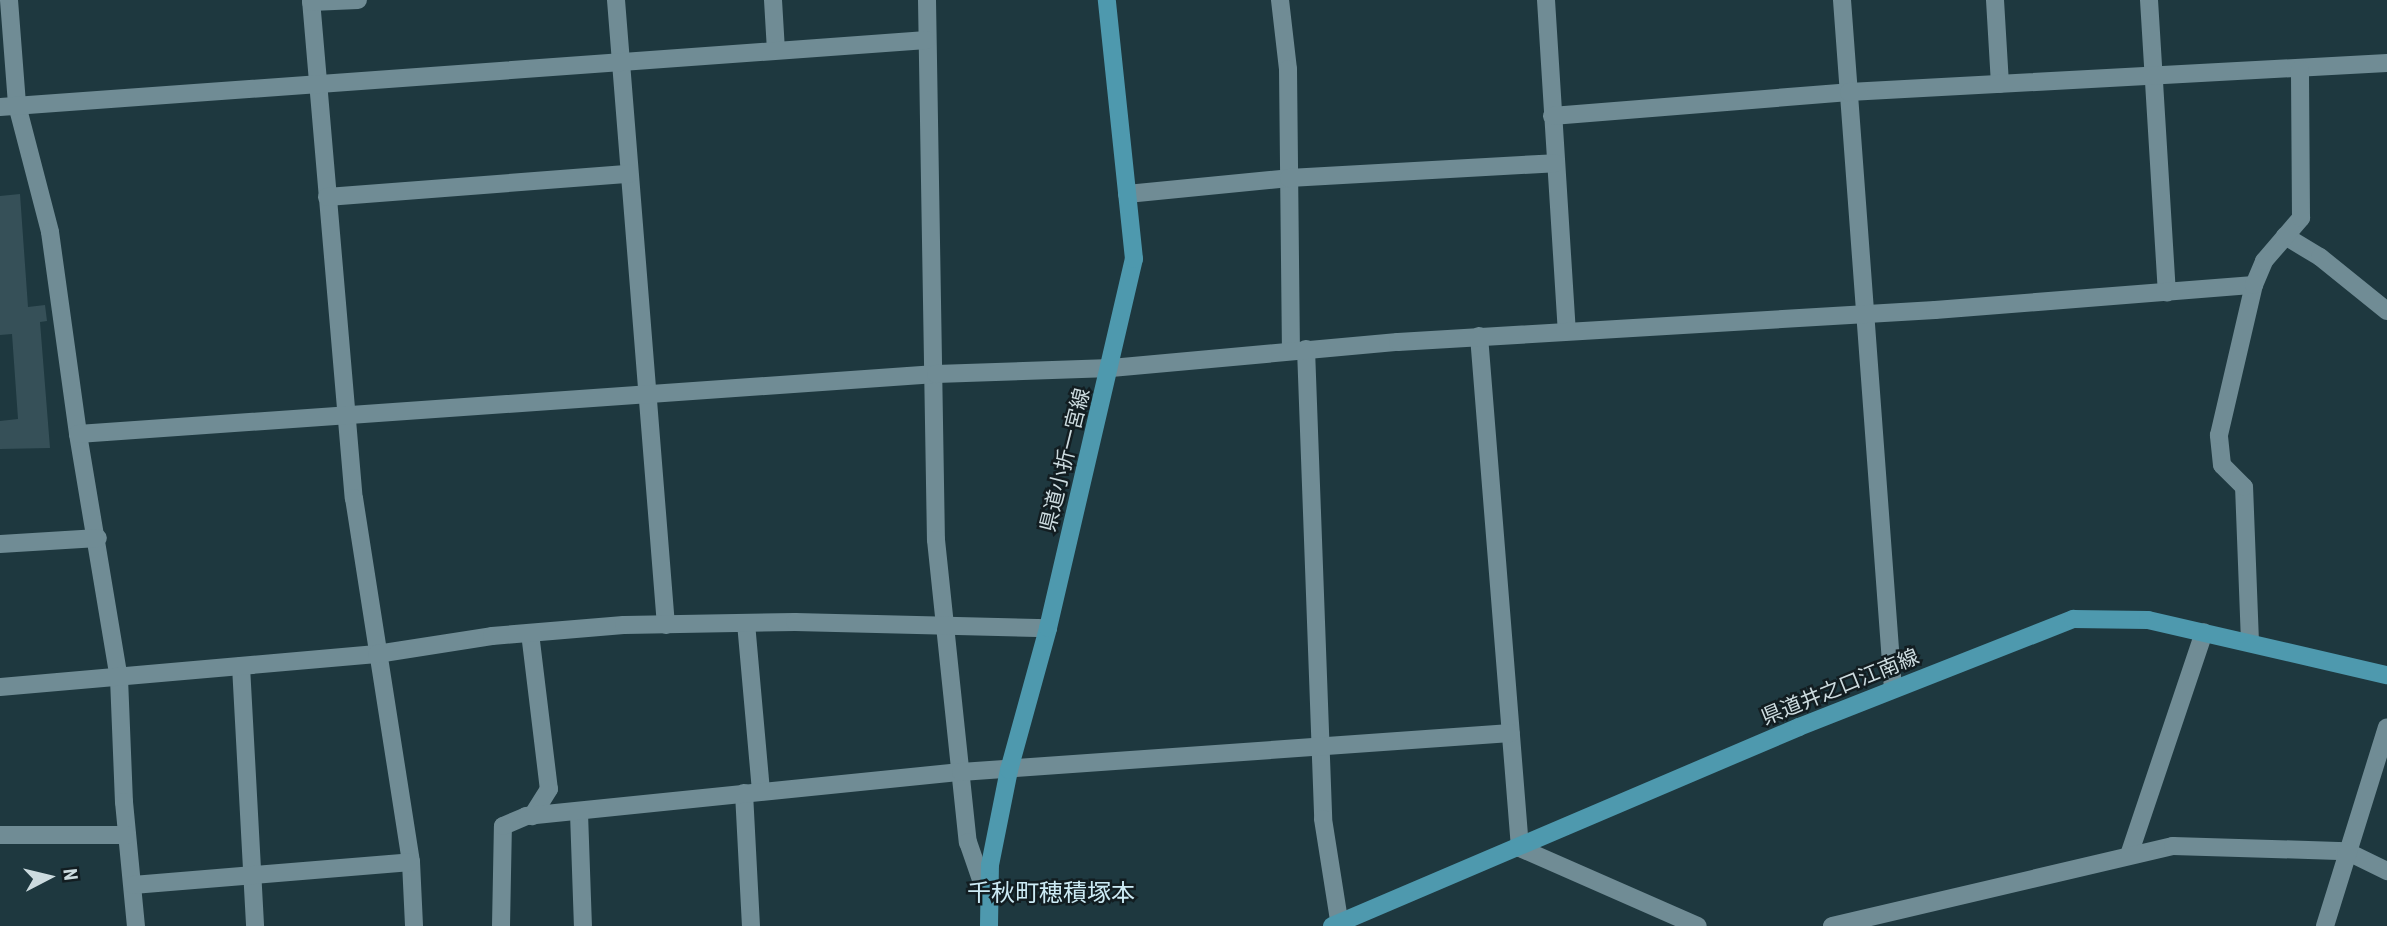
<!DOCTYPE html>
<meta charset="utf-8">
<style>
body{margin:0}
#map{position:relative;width:2387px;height:926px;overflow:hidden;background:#1e383f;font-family:"Roboto Condensed","Noto Sans JP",sans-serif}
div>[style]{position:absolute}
.building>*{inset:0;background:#365058}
.minor>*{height:18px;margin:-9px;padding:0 9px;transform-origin:9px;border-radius:9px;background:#708c95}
.major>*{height:18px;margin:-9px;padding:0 9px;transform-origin:9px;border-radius:9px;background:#4e99ae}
span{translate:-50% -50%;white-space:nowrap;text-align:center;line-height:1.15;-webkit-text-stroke:5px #121d21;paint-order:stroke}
.street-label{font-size:21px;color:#ccdbdf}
.quarter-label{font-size:24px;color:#cceaf4}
.north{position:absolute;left:14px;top:842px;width:70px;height:70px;-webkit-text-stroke:5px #121d21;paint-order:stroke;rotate:83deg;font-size:19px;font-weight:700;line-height:28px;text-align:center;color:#ccdbdf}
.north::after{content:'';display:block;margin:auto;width:24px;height:32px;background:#ccdbdf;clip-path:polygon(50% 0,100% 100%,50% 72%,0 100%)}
</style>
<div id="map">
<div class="building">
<div style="clip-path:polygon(20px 194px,28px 307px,45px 305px,47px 321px,40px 322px,50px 448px,0 449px,0 421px,18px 419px,12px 334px,0 335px,0 196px)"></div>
</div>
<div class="minor">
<div style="left:9px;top:0;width:105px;rotate:85.6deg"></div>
<div style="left:17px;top:105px;width:131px;rotate:75.4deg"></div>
<div style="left:50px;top:232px;width:204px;rotate:82.1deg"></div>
<div style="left:78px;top:434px;width:247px;rotate:80.5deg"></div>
<div style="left:119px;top:678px;width:124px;rotate:87.7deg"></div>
<div style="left:124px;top:802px;width:125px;rotate:84.5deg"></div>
<div style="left:311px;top:0;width:500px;rotate:85.1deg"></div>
<div style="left:354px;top:498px;width:368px;rotate:81.1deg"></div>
<div style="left:411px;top:862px;width:64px;rotate:87.3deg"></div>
<div style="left:616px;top:0;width:627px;rotate:85.43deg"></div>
<div style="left:773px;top:0;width:50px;rotate:86.6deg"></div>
<div style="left:927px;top:0;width:540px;rotate:89.05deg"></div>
<div style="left:936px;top:540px;width:304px;rotate:84deg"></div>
<div style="left:968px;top:842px;width:61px;rotate:71deg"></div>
<div style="left:1280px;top:0;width:69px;rotate:83.4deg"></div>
<div style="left:1288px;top:69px;width:281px;rotate:89.4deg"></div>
<div style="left:1546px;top:0;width:332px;rotate:86.4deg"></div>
<div style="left:1842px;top:0;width:691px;rotate:85.77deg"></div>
<div style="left:1995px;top:0;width:84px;rotate:86.6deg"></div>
<div style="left:2149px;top:0;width:293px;rotate:86.5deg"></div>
<div style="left:311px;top:2px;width:47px;rotate:-2.4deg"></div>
<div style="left:0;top:107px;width:929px;rotate:-4.13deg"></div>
<div style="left:1552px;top:116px;width:298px;rotate:-4.6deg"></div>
<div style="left:1849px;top:92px;width:539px;rotate:-3.09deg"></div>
<div style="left:1127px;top:194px;width:163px;rotate:-5.6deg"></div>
<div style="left:1289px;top:178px;width:266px;rotate:-3.2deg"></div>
<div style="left:327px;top:197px;width:303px;rotate:-4.4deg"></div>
<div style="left:2285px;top:236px;width:41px;rotate:31deg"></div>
<div style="left:2320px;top:257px;width:86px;rotate:38.9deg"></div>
<div style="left:1479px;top:336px;width:514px;rotate:85.42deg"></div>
<div style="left:1520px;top:848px;width:194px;rotate:23.7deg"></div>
<div style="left:1306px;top:349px;width:470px;rotate:87.9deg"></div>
<div style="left:1323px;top:819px;width:108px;rotate:81deg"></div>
<div style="left:78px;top:434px;width:860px;rotate:-4deg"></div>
<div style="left:936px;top:374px;width:175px;rotate:-2deg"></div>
<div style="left:1111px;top:368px;width:288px;rotate:-5.2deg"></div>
<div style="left:1398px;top:342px;width:538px;rotate:-3.41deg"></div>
<div style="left:1935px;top:310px;width:320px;rotate:-4.5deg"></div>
<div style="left:0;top:544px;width:98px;rotate:-3.5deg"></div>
<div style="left:746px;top:623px;width:169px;rotate:84.9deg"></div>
<div style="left:530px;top:633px;width:157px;rotate:83.1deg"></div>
<div style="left:549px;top:789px;width:32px;rotate:122deg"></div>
<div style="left:2250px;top:642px;width:155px;rotate:-92.2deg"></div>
<div style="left:2244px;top:487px;width:31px;rotate:-135deg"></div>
<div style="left:2222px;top:465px;width:30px;rotate:-96deg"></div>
<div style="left:2219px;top:435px;width:154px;rotate:-76.9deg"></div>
<div style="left:2254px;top:285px;width:26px;rotate:-67deg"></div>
<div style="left:2264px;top:261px;width:57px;rotate:-49.3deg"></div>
<div style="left:2301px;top:218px;width:149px;rotate:-90.4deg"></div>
<div style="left:241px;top:666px;width:260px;rotate:86.9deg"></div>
<div style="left:0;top:687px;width:378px;rotate:-5deg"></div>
<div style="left:377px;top:654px;width:116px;rotate:-8.9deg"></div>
<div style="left:492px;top:636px;width:132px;rotate:-4.8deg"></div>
<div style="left:624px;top:625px;width:171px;rotate:-1deg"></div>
<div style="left:795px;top:622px;width:253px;rotate:1.4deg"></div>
<div style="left:744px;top:793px;width:133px;rotate:87deg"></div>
<div style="left:579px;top:813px;width:113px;rotate:88deg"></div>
<div style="left:0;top:835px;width:127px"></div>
<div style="left:2129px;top:855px;width:235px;rotate:-71.4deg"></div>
<div style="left:133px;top:885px;width:279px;rotate:-4.7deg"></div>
<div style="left:501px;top:926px;width:100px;rotate:-88.9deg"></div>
<div style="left:503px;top:826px;width:25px;rotate:-23deg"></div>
<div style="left:526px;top:816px;width:437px;rotate:-5.8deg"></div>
<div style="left:961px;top:772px;width:551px;rotate:-4.06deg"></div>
<div style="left:1832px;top:926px;width:350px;rotate:-13.2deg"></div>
<div style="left:2173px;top:846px;width:173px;rotate:1.7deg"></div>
<div style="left:2346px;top:851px;width:46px;rotate:26deg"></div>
<div style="left:2325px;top:926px;width:208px;rotate:-72.7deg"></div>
</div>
<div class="major">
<div style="left:989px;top:926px;width:61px;rotate:-89.1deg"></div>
<div style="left:990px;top:865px;width:97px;rotate:-78.7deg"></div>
<div style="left:1009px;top:770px;width:147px;rotate:-74.6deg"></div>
<div style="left:1048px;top:628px;width:379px;rotate:-76.9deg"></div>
<div style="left:1134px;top:259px;width:260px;rotate:-96deg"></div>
<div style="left:1332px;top:926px;width:508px;rotate:-23.08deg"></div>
<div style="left:1799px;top:727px;width:295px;rotate:-21.5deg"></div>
<div style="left:2073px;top:619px;width:75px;rotate:0.8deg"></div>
<div style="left:2148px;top:620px;width:245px;rotate:13deg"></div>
</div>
<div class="street-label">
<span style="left:1065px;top:460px;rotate:-76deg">県道小折一宮線</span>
<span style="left:1840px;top:687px;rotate:-22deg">県道井之口江南線</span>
</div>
<div class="quarter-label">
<span style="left:1051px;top:894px">千秋町穂積塚本</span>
</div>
<div class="north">N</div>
</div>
